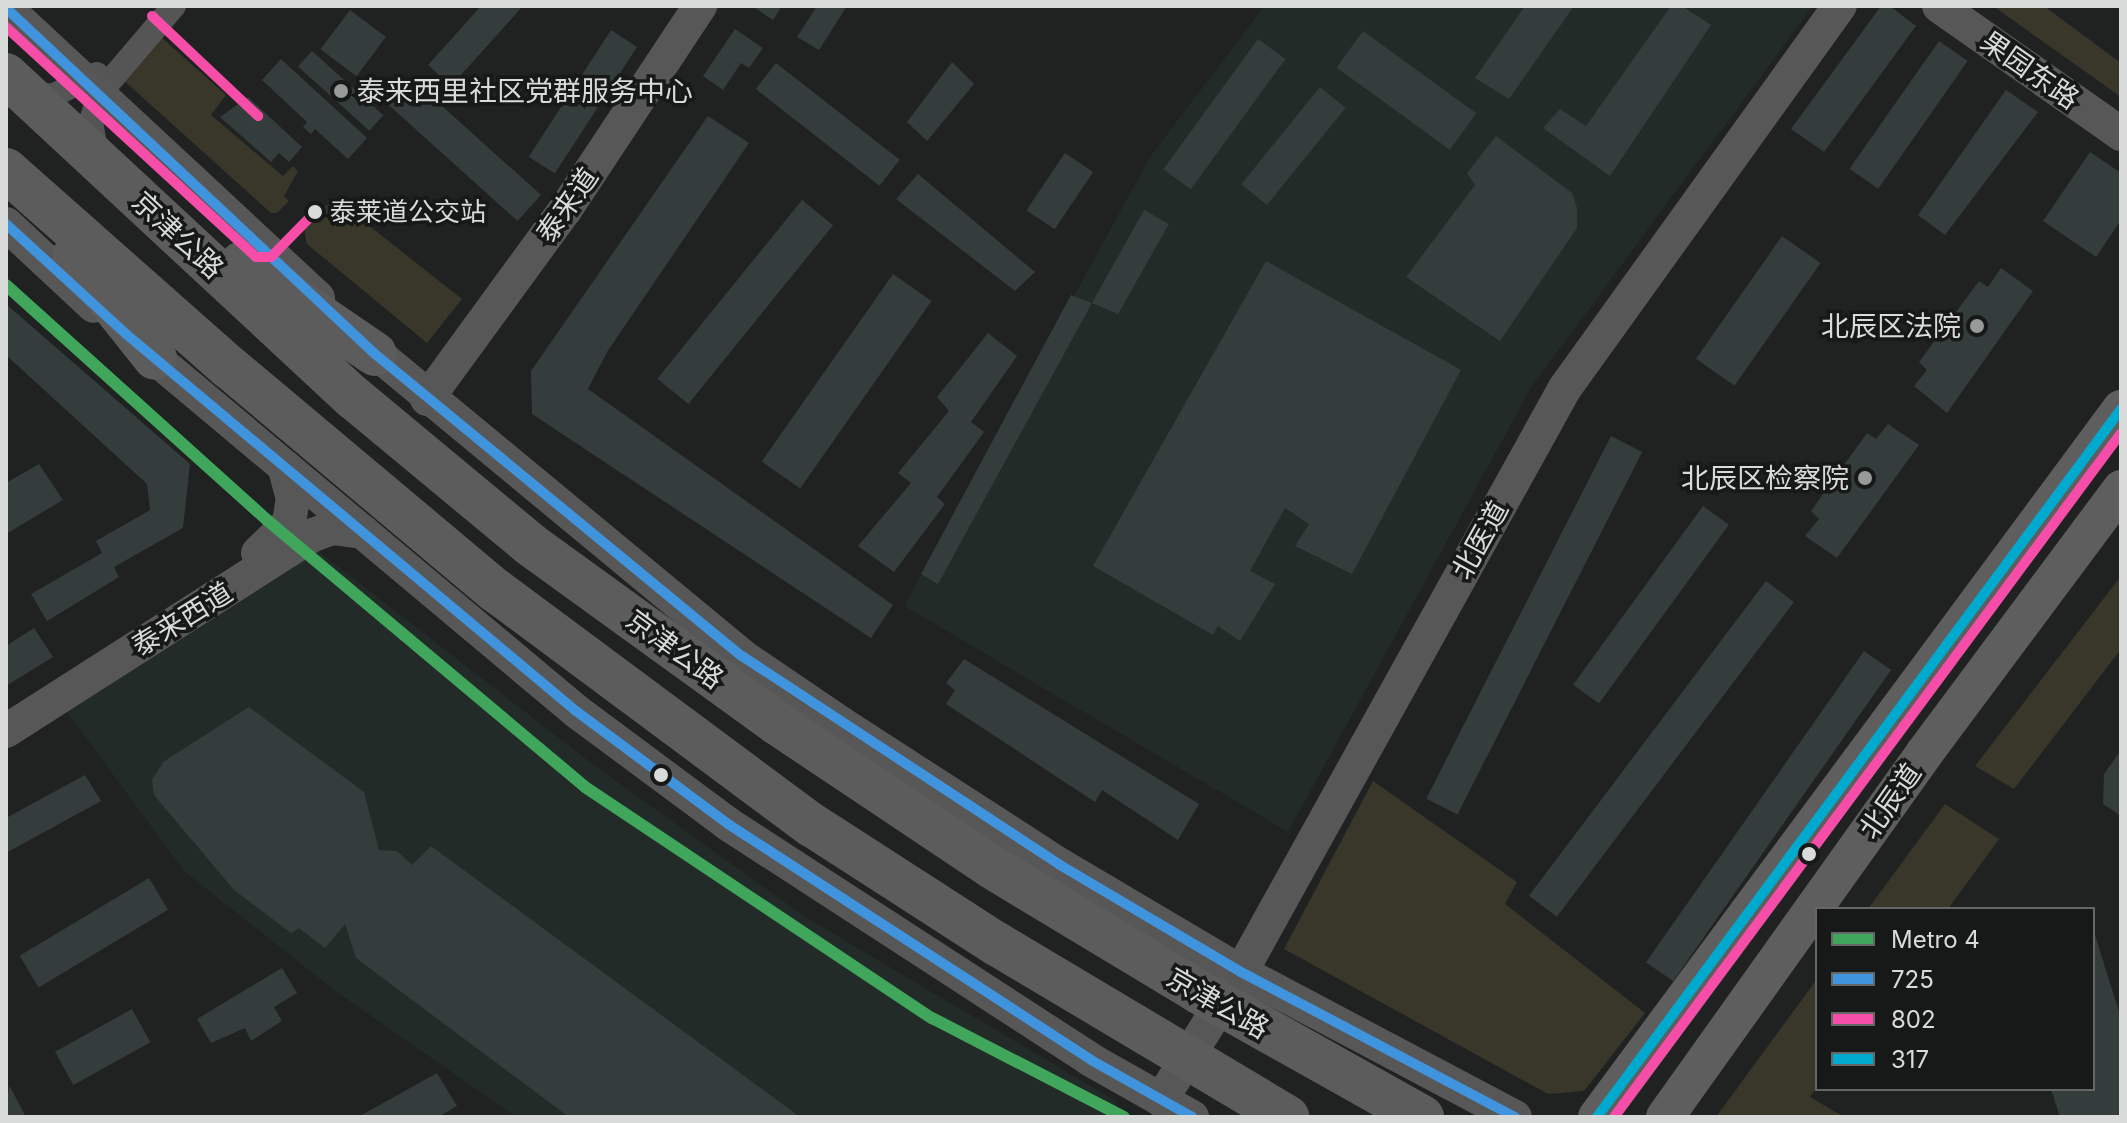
<!DOCTYPE html>
<html>
<head>
<meta charset="utf-8">
<style>
  body { margin:0 }
  #map { position:relative; width:2127px; height:1123px; overflow:hidden; background:#202121; font-family:Inter,"Noto Sans SC",sans-serif }
  div>[style] { position:absolute }
  .built>* { inset:0; background:#222b27 }
  .green>* { inset:0; background:#39372a }
  .building>* { inset:0; background:#353c3c; transform-origin:0 0 }
  .street>* { height:24px; margin:-12px; padding:0 12px; transform-origin:12px; border-radius:12px; background:#555 }
  .secondary>* { height:34px; margin:-17px; padding:0 17px; transform-origin:17px; border-radius:17px; background:#575757 }
  .primary>* { height:38px; margin:-19px; padding:0 19px; transform-origin:19px; border-radius:19px; background:#5e5e5e }
  .highway>* { height:44px; margin:-22px; padding:0 22px; transform-origin:22px; border-radius:22px; background:#5c5c5c }
  .highway-bridge>* { height:44px; margin:-22px; padding:0 22px; transform-origin:22px; border-radius:22px; background:#5c5c5c }
  .bus-1>* { height:10px; margin:-5px; padding:0 5px; transform-origin:5px; border-radius:5px; background:#4094de }
  .bus-2>* { height:10px; margin:-5px; padding:0 5px; transform-origin:5px; border-radius:5px; background:#f54da8 }
  .bus-3>* { height:10px; margin:-5px; padding:0 5px; transform-origin:5px; border-radius:5px; background:#00a9ce }
  .metro-1>* { height:12px; margin:-6px; padding:0 6px; transform-origin:6px; border-radius:6px; background:#3fa65c }
  .dots>* { width:22px; height:22px; translate:-50% -50%; box-sizing:border-box; border:4px solid #161918; border-radius:50% }
  span { translate:-50% -50%; white-space:nowrap; text-align:center; line-height:1.15; -webkit-text-stroke:7px #161918; paint-order:stroke }
  .bus-label { font-size:26px; color:#d8dbda }
  .left { translate:0 -50%; text-align:left }
  .street-label { font-size:28px; color:#d8dbda }
  .poi-label { font-size:28px; color:#d8dbda }
  .right { translate:-100% -50%; text-align:right }
  .frame { position:absolute; inset:0; border:8px solid #d8dbda; pointer-events:none }
  .legend { position:absolute; left:1815px; top:907px; width:280px; height:184px; box-sizing:border-box; background:#161918; border:2px solid #646766; margin:0; padding:10px 14px; list-style:none; font-size:24px; color:#d8dbda }
  .legend li { display:flex; align-items:center; gap:16px; height:40px }
  .legend b { width:40px; border:2px solid #646766 }
</style>
</head>
<body>
<div id="map">
  <div class="built">
    <i style="clip-path:polygon(1264px 6px,1813px 6px,1532px 386px,1288px 832px,904px 606px,1150px 157px)"></i>
    <i style="clip-path:polygon(317px 550px,595px 766px,807px 918px,1116px 1101px,1120px 1117px,516px 1117px,338px 993px,185px 872px,63px 707px)"></i>
  </div>
  <div class="green">
    <i style="clip-path:polygon(1993px 6px,2044px 6px,2121px 63px,2121px 97px)"></i>
    <i style="clip-path:polygon(160px 36px,226px 95px,211px 115px,283px 176px,293px 166px,298px 171px,284px 196px,289px 201px,277px 213px,271px 213px,121px 78px)"></i>
    <i style="clip-path:polygon(339px 202px,462px 299px,427px 343px,307px 244px,304px 229px,326px 205px)"></i>
    <i style="clip-path:polygon(2121px 576px,2121px 649px,2014px 789px,1975px 766px)"></i>
    <i style="clip-path:polygon(1373px 781px,1517px 882px,1505px 904px,1645px 1013px,1584px 1091px,1548px 1094px,1284px 949px)"></i>
    <i style="clip-path:polygon(1945px 804px,1999px 839px,1948px 909px,1868px 909px)"></i>
    <i style="clip-path:polygon(1817px 979px,1817px 1087px,1810px 1097px,1844px 1117px,1716px 1117px)"></i>
  </div>
  <div class="building">
    <i style="clip-path:polygon(481px 6px,523px 6px,451px 86px,428px 65px)"></i>
    <i style="clip-path:polygon(752px 6px,782px 6px,773px 20px)"></i>
    <i style="clip-path:polygon(817px 6px,847px 6px,819px 50px,797px 37px)"></i>
    <i style="clip-path:polygon(1525px 6px,1574px 6px,1509px 99px,1475px 78px)"></i>
    <i style="clip-path:polygon(1671px 6px,1682px 6px,1711px 25px,1610px 176px,1543px 128px,1560px 109px,1586px 126px)"></i>
    <i style="clip-path:polygon(1881px 6px,1890px 6px,1916px 26px,1824px 152px,1791px 129px)"></i>
    <i style="left:350px;top:10px;width:45px;height:49px;rotate:37deg"></i>
    <i style="clip-path:polygon(735px 29px,763px 48px,749px 68px,741px 63px,723px 90px,703px 76px)"></i>
    <i style="left:611px;top:30px;width:31px;height:151px;rotate:33deg"></i>
    <i style="left:1363px;top:31px;width:140px;height:45px;rotate:36deg"></i>
    <i style="left:1258px;top:39px;width:34px;height:161px;rotate:36deg"></i>
    <i style="left:1939px;top:41px;width:35px;height:156px;rotate:35deg"></i>
    <i style="left:312px;top:51px;width:96px;height:21px;rotate:42deg"></i>
    <i style="clip-path:polygon(281px 59px,367px 138px,348px 159px,315px 129px,311px 134px,303px 127px,307px 122px,262px 80px)"></i>
    <i style="clip-path:polygon(952px 62px,974px 84px,927px 141px,907px 122px)"></i>
    <i style="left:776px;top:63px;width:157px;height:33px;rotate:38deg"></i>
    <i style="left:411px;top:78px;width:175px;height:35px;rotate:42deg"></i>
    <i style="left:1320px;top:87px;width:33px;height:125px;rotate:39deg"></i>
    <i style="clip-path:polygon(2006px 90px,2038px 112px,1945px 235px,1918px 215px)"></i>
    <i style="clip-path:polygon(248px 97px,302px 147px,289px 162px,279px 153px,271px 162px,220px 117px)"></i>
    <i style="clip-path:polygon(708px 116px,749px 143px,607px 352px,588px 389px,893px 605px,871px 638px,532px 414px,531px 371px)"></i>
    <i style="clip-path:polygon(1496px 136px,1572px 193px,1577px 208px,1577px 228px,1500px 341px,1406px 277px,1475px 185px,1467px 173px)"></i>
    <i style="clip-path:polygon(2090px 152px,2121px 173px,2121px 220px,2096px 257px,2043px 221px)"></i>
    <i style="left:1065px;top:153px;width:34px;height:69px;rotate:34deg"></i>
    <i style="clip-path:polygon(918px 174px,1035px 272px,1015px 291px,896px 199px)"></i>
    <i style="left:802px;top:200px;width:40px;height:230px;rotate:39deg"></i>
    <i style="clip-path:polygon(1144px 210px,1169px 224px,1118px 314px,1092px 303px,938px 584px,921px 574px,1071px 295px,1092px 303px)"></i>
    <i style="left:1782px;top:236px;width:47px;height:150px;rotate:35deg"></i>
    <i style="clip-path:polygon(1266px 261px,1461px 370px,1352px 574px,1295px 546px,1309px 524px,1285px 508px,1250px 571px,1275px 584px,1240px 641px,1218px 626px,1213px 635px,1093px 566px)"></i>
    <i style="clip-path:polygon(2001px 268px,2033px 291px,1947px 413px,1914px 386px,1927px 370px,1919px 362px,1979px 281px,1988px 287px)"></i>
    <i style="left:893px;top:274px;width:47px;height:229px;rotate:35deg"></i>
    <i style="clip-path:polygon(6px 304px,190px 464px,183px 528px,114px 567px,119px 577px,47px 621px,31px 594px,102px 553px,96px 541px,150px 510px,147px 484px,6px 355px)"></i>
    <i style="clip-path:polygon(988px 333px,1017px 356px,971px 422px,984px 432px,937px 497px,945px 504px,894px 572px,858px 546px,911px 483px,898px 473px,949px 411px,937px 397px)"></i>
    <i style="clip-path:polygon(1888px 424px,1919px 445px,1837px 558px,1805px 536px,1819px 519px,1811px 511px,1867px 433px,1876px 439px)"></i>
    <i style="left:1611px;top:436px;width:35px;height:407px;rotate:27deg"></i>
    <i style="clip-path:polygon(39px 464px,63px 500px,6px 534px,6px 483px)"></i>
    <i style="left:1703px;top:506px;width:32px;height:221px;rotate:36deg"></i>
    <i style="left:1766px;top:581px;width:35px;height:394px;rotate:37deg"></i>
    <i style="clip-path:polygon(34px 628px,53px 657px,6px 686px,6px 646px)"></i>
    <i style="left:1864px;top:651px;width:33px;height:380px;rotate:35deg"></i>
    <i style="clip-path:polygon(964px 659px,1199px 804px,1178px 840px,1102px 790px,1095px 802px,946px 704px,955px 690px,946px 683px)"></i>
    <i style="clip-path:polygon(249px 707px,364px 792px,379px 850px,397px 851px,412px 865px,431px 846px,800px 1117px,569px 1117px,356px 958px,345px 924px,325px 948px,299px 928px,291px 933px,234px 890px,154px 795px,152px 780px,163px 762px)"></i>
    <i style="clip-path:polygon(2121px 750px,2121px 816px,2103px 804px,2104px 774px)"></i>
    <i style="clip-path:polygon(85px 775px,101px 801px,6px 853px,6px 818px)"></i>
    <i style="left:149px;top:878px;width:37px;height:151px;rotate:59deg"></i>
    <i style="clip-path:polygon(2094px 932px,2121px 1018px,2121px 1117px,2060px 1117px,2051px 1089px,2093px 1089px)"></i>
    <i style="clip-path:polygon(282px 968px,297px 993px,274px 1007px,282px 1021px,251px 1041px,245px 1028px,211px 1043px,197px 1019px)"></i>
    <i style="left:132px;top:1009px;width:38px;height:88px;rotate:61deg"></i>
    <i style="clip-path:polygon(437px 1073px,457px 1106px,438px 1117px,358px 1117px)"></i>
    <i style="clip-path:polygon(9px 1085px,26px 1117px,6px 1117px)"></i>
  </div>
  <div class="street">
    <i style="left:27px;top:92px;width:25px;rotate:9deg"></i>
    <i style="left:52px;top:96px;width:50px;rotate:-26.1deg"></i>
    <i style="left:97px;top:156px;width:36px;rotate:-100deg"></i>
    <i style="left:91px;top:121px;width:28px;rotate:-73deg"></i>
    <i style="left:99px;top:94px;width:116px;rotate:-49.6deg"></i>
  </div>
  <div class="secondary">
    <i style="left:1939px;top:6px;width:223px;rotate:35.1deg"></i>
    <i style="left:6px;top:8px;width:426px;rotate:42.9deg"></i>
    <i style="left:6px;top:224px;width:120px;rotate:43deg"></i>
    <i style="left:358px;top:338px;width:499px;rotate:39.6deg"></i>
    <i style="left:742px;top:656px;width:121px;rotate:34.2deg"></i>
    <i style="left:842px;top:724px;width:260px;rotate:32.9deg"></i>
    <i style="left:1060px;top:865px;width:210px;rotate:30.6deg"></i>
    <i style="left:1241px;top:972px;width:310px;rotate:27.9deg"></i>
    <i style="left:137px;top:343px;width:573px;rotate:39.97deg"></i>
    <i style="left:576px;top:711px;width:189px;rotate:36.6deg"></i>
    <i style="left:728px;top:824px;width:433px;rotate:33deg"></i>
    <i style="left:1091px;top:1060px;width:116px;rotate:29.4deg"></i>
    <i style="left:427px;top:399px;width:234px;rotate:-53.9deg"></i>
    <i style="left:565px;top:210px;width:245px;rotate:-56.5deg"></i>
    <i style="left:258px;top:553px;width:43px;rotate:-44.1deg"></i>
    <i style="left:289px;top:523px;width:24px;rotate:-81deg"></i>
    <i style="left:293px;top:499px;width:34px;rotate:-105deg"></i>
    <i style="left:6px;top:731px;width:364px;rotate:-32.6deg"></i>
    <i style="left:313px;top:535px;width:20px;rotate:-20deg"></i>
    <i style="left:332px;top:528px;width:31px;rotate:7deg"></i>
    <i style="left:1161px;top:1100px;width:151px;rotate:-58deg"></i>
    <i style="left:1241px;top:972px;width:668px;rotate:-60.98deg"></i>
    <i style="left:1565px;top:388px;width:471px;rotate:-54.3deg"></i>
  </div>
  <div class="primary">
    <i style="left:1597px;top:1117px;width:881px;rotate:-53.49deg"></i>
    <i style="left:1665px;top:1117px;width:445px;rotate:-54.5deg"></i>
    <i style="left:1923px;top:755px;width:332px;rotate:-53.3deg"></i>
  </div>
  <div class="highway">
    <i style="left:6px;top:75px;width:475px;rotate:42.9deg"></i>
    <i style="left:354px;top:398px;width:230px;rotate:39.7deg"></i>
    <i style="left:6px;top:170px;width:298px;rotate:41.5deg"></i>
    <i style="left:229px;top:367px;width:347px;rotate:40deg"></i>
    <i style="left:74px;top:256px;width:130px;rotate:51.5deg"></i>
    <i style="left:242px;top:263px;width:161px;rotate:34.4deg"></i>
  </div>
  <div class="highway-bridge">
    <i style="left:531px;top:545px;width:304px;rotate:35.9deg"></i>
    <i style="left:777px;top:723px;width:259px;rotate:33.8deg"></i>
    <i style="left:992px;top:867px;width:242px;rotate:31.1deg"></i>
    <i style="left:1199px;top:992px;width:256px;rotate:29.3deg"></i>
    <i style="left:495px;top:590px;width:395px;rotate:36.6deg"></i>
    <i style="left:812px;top:825px;width:220px;rotate:32.8deg"></i>
    <i style="left:997px;top:944px;width:338px;rotate:30.8deg"></i>
  </div>
  <div class="bus-1">
    <i style="left:6px;top:8px;width:506px;rotate:43.16deg"></i>
    <i style="left:375px;top:354px;width:475px;rotate:39.5deg"></i>
    <i style="left:742px;top:656px;width:381px;rotate:33.3deg"></i>
    <i style="left:1060px;top:865px;width:210px;rotate:30.6deg"></i>
    <i style="left:1241px;top:972px;width:310px;rotate:27.9deg"></i>
    <i style="left:6px;top:224px;width:163px;rotate:42.5deg"></i>
    <i style="left:126px;top:334px;width:587px;rotate:39.96deg"></i>
    <i style="left:576px;top:711px;width:189px;rotate:36.6deg"></i>
    <i style="left:728px;top:824px;width:433px;rotate:33deg"></i>
    <i style="left:1091px;top:1060px;width:116px;rotate:29.4deg"></i>
  </div>
  <div class="bus-2">
    <i style="left:152px;top:16px;width:146px;rotate:43.3deg"></i>
    <i style="left:6px;top:27px;width:340px;rotate:42.6deg"></i>
    <i style="left:256px;top:257px;width:15px"></i>
    <i style="left:271px;top:257px;width:63px;rotate:-45.6deg"></i>
    <i style="left:1614px;top:1117px;width:851px;rotate:-53.45deg"></i>
  </div>
  <div class="bus-3">
    <i style="left:1597px;top:1117px;width:881px;rotate:-53.49deg"></i>
  </div>
  <div class="metro-1">
    <i style="left:6px;top:285px;width:351px;rotate:42deg"></i>
    <i style="left:267px;top:520px;width:415px;rotate:40deg"></i>
    <i style="left:585px;top:787px;width:417px;rotate:33.7deg"></i>
    <i style="left:932px;top:1018px;width:216px;rotate:27.3deg"></i>
  </div>
  <div class="dots">
    <i style="left:341px;top:91px;background:#989a99"></i>
    <i style="left:315px;top:212px;background:#d8dbda"></i>
    <i style="left:1977px;top:326px;background:#989a99"></i>
    <i style="left:1865px;top:478px;background:#989a99"></i>
    <i style="left:661px;top:775px;background:#d8dbda"></i>
    <i style="left:1809px;top:854px;background:#d8dbda"></i>
  </div>
  <div class="bus-label">
    <span class="left" style="left:330px;top:212px">泰莱道公交站</span>
  </div>
  <div class="street-label">
    <span style="left:2030px;top:70px;rotate:35deg">果园东路</span>
    <span style="left:567px;top:205px;rotate:-55deg">泰来道</span>
    <span style="left:178px;top:235px;rotate:43deg">京津公路</span>
    <span style="left:1480px;top:540px;rotate:-61deg">北医道</span>
    <span style="left:182px;top:619px;rotate:-32deg">泰来西道</span>
    <span style="left:675px;top:649px;rotate:36deg">京津公路</span>
    <span style="left:1890px;top:801px;rotate:-55deg">北辰道</span>
    <span style="left:1218px;top:1003px;rotate:30deg">京津公路</span>
  </div>
  <div class="poi-label">
    <span class="left" style="left:357px;top:91px">泰来西里社区党群服务中心</span>
    <span class="right" style="left:1961px;top:326px">北辰区法院</span>
    <span class="right" style="left:1849px;top:478px">北辰区检察院</span>
  </div>
  <div class="frame"></div>
  <ul class="legend">
  <li><b style="height:10px;background:#3fa65c"></b>Metro 4</li>
  <li><b style="height:10px;background:#4094de"></b>725</li>
  <li><b style="height:10px;background:#f54da8"></b>802</li>
  <li><b style="height:10px;background:#00a9ce"></b>317</li>
  </ul>
</div>
</body>
</html>
